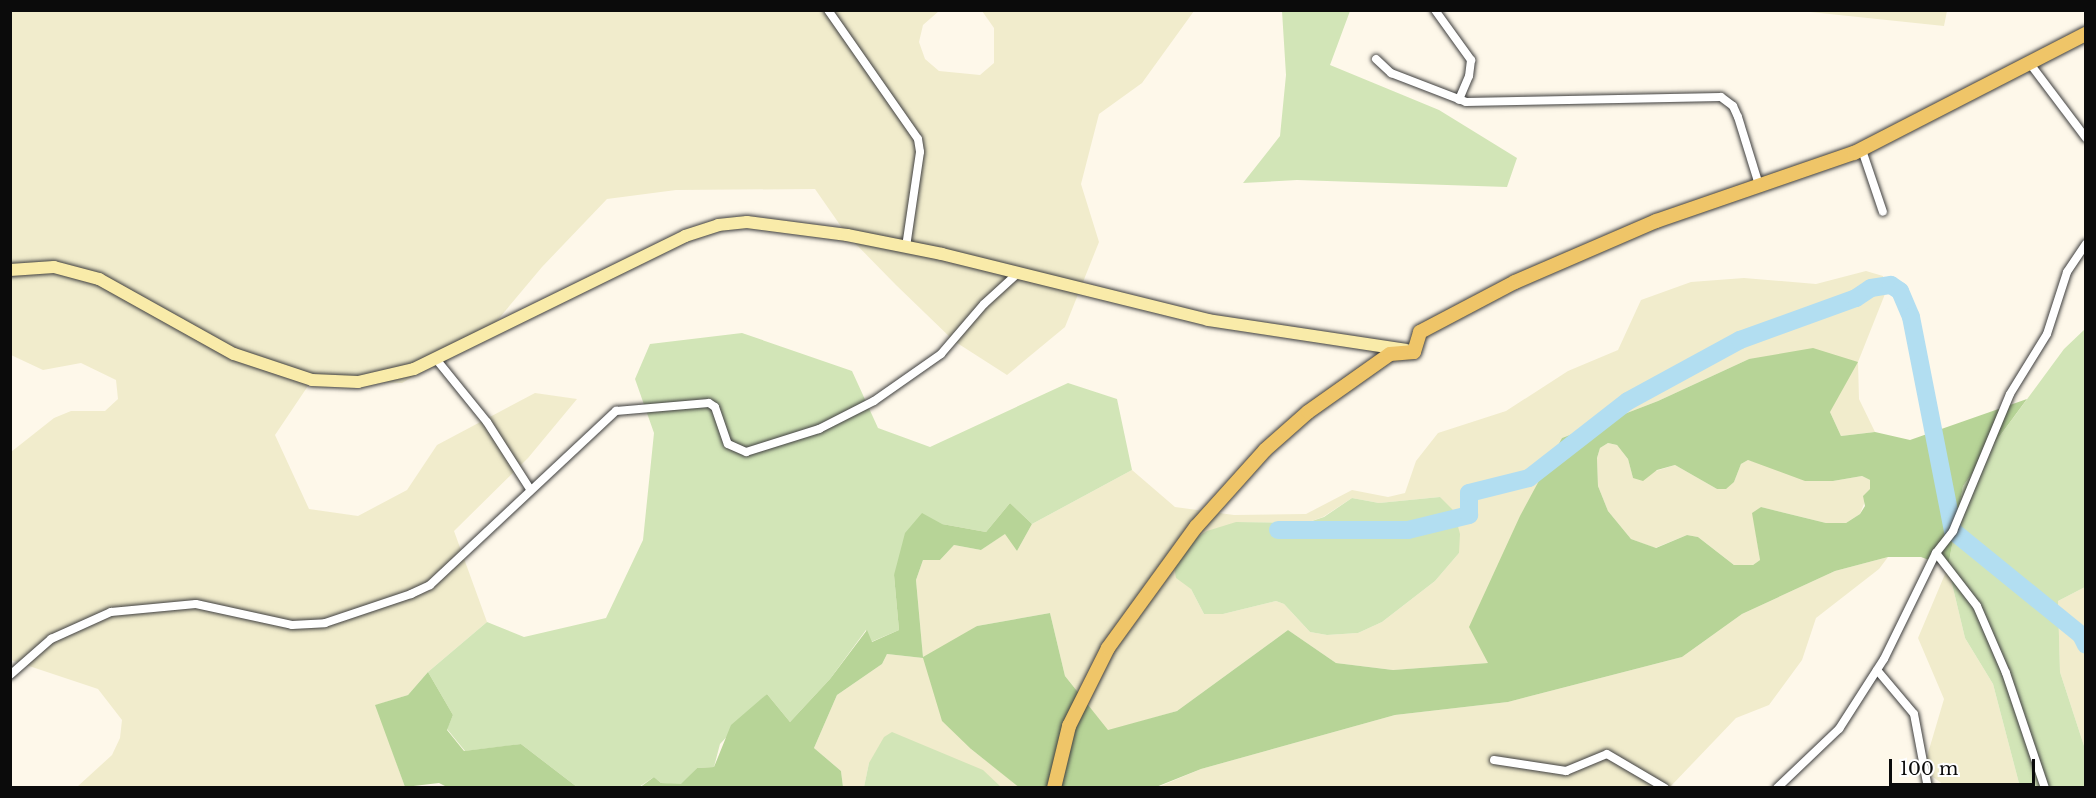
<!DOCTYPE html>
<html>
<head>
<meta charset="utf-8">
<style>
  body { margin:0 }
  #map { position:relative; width:2096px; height:798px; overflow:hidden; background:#fef8ea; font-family:"Libre Baskerville",serif }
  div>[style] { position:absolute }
  .farmland>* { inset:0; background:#f1eccc }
  .green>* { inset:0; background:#d2e5b7 }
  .forest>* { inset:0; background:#b7d497 }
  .river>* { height:18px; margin:-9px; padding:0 9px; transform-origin:9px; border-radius:9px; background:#b2def1 }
  .roads { filter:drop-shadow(0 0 2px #3e3e3e) drop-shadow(0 0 2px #3e3e3e) }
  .street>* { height:8px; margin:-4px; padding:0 4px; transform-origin:4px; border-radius:4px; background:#fff }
  .secondary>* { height:12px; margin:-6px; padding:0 6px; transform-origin:6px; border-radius:6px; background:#f9eba9 }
  .primary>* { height:14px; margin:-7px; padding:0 7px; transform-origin:7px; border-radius:7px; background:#efc568 }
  span { translate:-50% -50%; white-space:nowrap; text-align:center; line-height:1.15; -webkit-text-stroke:6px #fff; paint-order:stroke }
  .frame { position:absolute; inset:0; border:12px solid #0b0b0b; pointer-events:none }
  .scale { position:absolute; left:1889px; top:759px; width:146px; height:27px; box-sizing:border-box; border:3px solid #0b0b0b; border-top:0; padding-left:8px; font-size:18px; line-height:21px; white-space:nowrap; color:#0b0b0b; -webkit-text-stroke:4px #fff; paint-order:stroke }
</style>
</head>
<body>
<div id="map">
  <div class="farmland">
    <i style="clip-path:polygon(11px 11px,939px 11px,923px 25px,919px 42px,925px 59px,939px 71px,980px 75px,994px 63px,994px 28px,982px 11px,1194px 11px,1142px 83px,1099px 114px,1081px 184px,1099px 242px,1065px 327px,1007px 375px,954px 341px,896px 285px,847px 235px,815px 189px,676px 190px,607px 199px,542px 267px,485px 335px,402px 383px,312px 380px,275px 435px,309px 509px,358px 516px,407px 490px,437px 445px,535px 393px,577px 399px,528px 458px,454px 531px,487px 622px,428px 672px,408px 695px,376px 705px,405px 787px,77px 787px,112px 755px,120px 738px,122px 720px,98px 689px,11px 660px,11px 452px,54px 418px,71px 411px,105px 411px,118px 399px,116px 380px,81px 363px,43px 370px,11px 355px)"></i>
    <i style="clip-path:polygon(1801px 11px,1947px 10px,1947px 11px,1944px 26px)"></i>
    <i style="clip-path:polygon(evenodd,1866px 271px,1883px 276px,1885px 294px,1858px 362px,1859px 399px,1875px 432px,1841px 436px,1830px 412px,1749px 359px,1658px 401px,1562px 438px,1489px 663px,1393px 670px,1336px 663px,1288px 630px,1177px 711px,1108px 731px,1065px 676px,1050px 613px,977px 626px,953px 643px,971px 749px,1020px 787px,1001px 787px,869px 763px,864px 787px,843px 787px,841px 771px,814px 748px,837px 695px,882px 664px,887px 654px,923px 658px,916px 580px,923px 560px,940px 560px,954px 545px,981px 550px,1006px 533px,1017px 551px,1032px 524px,1132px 470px,1175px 507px,1234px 515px,1306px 514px,1352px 490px,1388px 497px,1405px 493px,1416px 461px,1438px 433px,1506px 411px,1568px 371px,1618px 350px,1641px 300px,1691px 282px,1744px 278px,1816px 284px,1866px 271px,1440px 497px,1459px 553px,1435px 581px,1382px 622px,1358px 633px,1327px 635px,1310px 632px,1284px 604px,1276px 601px,1223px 614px,1204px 614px,1191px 589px,1236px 522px,1306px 523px,1323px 517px,1352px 498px,1379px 503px,1440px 497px)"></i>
    <i style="clip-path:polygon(1608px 443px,1617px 445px,1628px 459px,1633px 478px,1675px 465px,1717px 489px,1734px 482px,1741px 464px,1748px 460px,1833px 481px,1862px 476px,1870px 480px,1870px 489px,1860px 514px,1846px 523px,1826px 523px,1761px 507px,1753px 514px,1760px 560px,1753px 565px,1734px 565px,1698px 537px,1687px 535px,1655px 548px,1631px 539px,1608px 511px,1598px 486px,1597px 458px,1600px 448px)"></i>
    <i style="clip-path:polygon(1888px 557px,1879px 569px,1816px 618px,1802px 660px,1769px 705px,1736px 718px,1670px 787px,1156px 788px,1201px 769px,1395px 715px,1508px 702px,1682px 657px,1742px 614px,1835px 571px)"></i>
    <i style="clip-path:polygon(1948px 567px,1965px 638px,1993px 684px,2020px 787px,1947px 787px,1923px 770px,1944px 699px,1918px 638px)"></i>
    <i style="clip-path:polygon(2085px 587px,2085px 749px,2060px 672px,2058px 601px)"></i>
  </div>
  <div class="green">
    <i style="clip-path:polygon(1282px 11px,1350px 11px,1330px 65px,1439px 110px,1517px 158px,1507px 187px,1297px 180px,1243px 183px,1280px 136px,1286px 75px)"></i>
    <i style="clip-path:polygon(2085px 329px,2085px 587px,2058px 601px,2060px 672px,2085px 749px,2085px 787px,2020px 787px,1993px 684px,1965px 638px,1948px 567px,1963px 486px,2064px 349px)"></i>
    <i style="clip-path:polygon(742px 333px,852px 371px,878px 428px,930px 447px,1068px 383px,1117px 399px,1132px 470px,1032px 524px,1010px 503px,986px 532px,942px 524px,894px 575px,899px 630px,871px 642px,866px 630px,830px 679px,790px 722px,767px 694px,720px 744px,714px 767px,697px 768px,681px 785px,661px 783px,654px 777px,639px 787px,577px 787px,521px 744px,465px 751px,447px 729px,453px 715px,428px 672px,487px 622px,524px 637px,606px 618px,643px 540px,654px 433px,635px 379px,650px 344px)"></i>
    <i style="clip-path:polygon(1440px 497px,1454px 511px,1460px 534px,1459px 553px,1435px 581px,1382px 622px,1358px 633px,1327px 635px,1310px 632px,1284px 604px,1276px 601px,1223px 614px,1204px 614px,1191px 589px,1176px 578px,1174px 566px,1190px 542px,1207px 531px,1236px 522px,1306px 523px,1324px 517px,1352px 498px,1379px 503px)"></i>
    <i style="clip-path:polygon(892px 732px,983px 770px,1001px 787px,864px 787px,869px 763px,884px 737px)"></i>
  </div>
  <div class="forest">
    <i style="clip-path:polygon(evenodd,1813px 348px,1858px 362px,1830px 412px,1841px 436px,1875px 432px,1910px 440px,2027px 399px,1963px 486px,1948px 567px,1921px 557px,1888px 557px,1835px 571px,1742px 614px,1682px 657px,1508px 702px,1395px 715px,1201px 769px,1156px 787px,1020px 788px,971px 749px,942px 721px,923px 658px,887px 654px,882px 664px,837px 695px,814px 748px,841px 771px,843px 787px,639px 788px,654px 777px,661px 783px,681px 784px,697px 768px,714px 767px,731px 725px,767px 694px,790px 722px,830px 679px,867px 630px,872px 642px,899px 630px,894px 575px,905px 533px,922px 513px,942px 524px,986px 532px,1010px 503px,1032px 524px,1017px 551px,1005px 534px,981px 550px,954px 545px,940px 560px,923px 560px,916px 580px,923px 657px,977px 626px,1050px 613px,1065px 676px,1108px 730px,1177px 711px,1288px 630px,1336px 663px,1393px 670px,1488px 663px,1469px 627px,1520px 516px,1562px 438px,1658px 401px,1749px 359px,1813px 348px,1608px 443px,1617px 445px,1628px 459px,1633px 478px,1643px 481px,1657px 470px,1675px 465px,1717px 489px,1726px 489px,1734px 482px,1741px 464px,1748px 460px,1805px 481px,1833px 481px,1862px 476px,1870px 480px,1870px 489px,1863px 496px,1865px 506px,1860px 514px,1846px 523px,1826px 523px,1761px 507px,1752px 513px,1760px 560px,1753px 565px,1734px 565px,1698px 537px,1687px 535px,1656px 548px,1631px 539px,1608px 511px,1598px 486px,1597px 458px,1600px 448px,1608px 443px)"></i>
    <i style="clip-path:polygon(428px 672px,453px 715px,447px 730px,464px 751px,521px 744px,577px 787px,449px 788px,439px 783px,405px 787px,375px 705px,408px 695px)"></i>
  </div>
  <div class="river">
    <i style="left:1278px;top:530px;width:130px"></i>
    <i style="left:1408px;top:530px;width:63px;rotate:-13.8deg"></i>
    <i style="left:1469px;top:515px;width:22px;rotate:-90deg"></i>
    <i style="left:1469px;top:493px;width:62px;rotate:-14deg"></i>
    <i style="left:1529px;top:478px;width:125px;rotate:-37.9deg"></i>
    <i style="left:1628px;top:401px;width:128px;rotate:-28.6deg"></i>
    <i style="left:1740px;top:340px;width:123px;rotate:-19.9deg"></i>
    <i style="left:1856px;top:298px;width:18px;rotate:-34deg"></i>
    <i style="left:1871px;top:288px;width:20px;rotate:-9deg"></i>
    <i style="left:1891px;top:285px;width:11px;rotate:34deg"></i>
    <i style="left:1900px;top:291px;width:28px;rotate:67deg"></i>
    <i style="left:1911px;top:317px;width:218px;rotate:78.9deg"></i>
    <i style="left:1953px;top:531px;width:165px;rotate:39.1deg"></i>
    <i style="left:2081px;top:635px;width:11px;rotate:63deg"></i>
  </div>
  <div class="roads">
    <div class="street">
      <i style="left:828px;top:10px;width:157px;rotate:55.1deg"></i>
      <i style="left:918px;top:139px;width:13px;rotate:81deg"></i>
      <i style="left:920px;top:152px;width:96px;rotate:98.4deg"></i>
      <i style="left:1435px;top:10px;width:62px;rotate:54.2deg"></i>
      <i style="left:1471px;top:60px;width:16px;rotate:97deg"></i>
      <i style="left:1469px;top:76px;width:26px;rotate:113deg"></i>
      <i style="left:1376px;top:59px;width:21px;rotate:43deg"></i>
      <i style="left:1391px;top:73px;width:80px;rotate:21.1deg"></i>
      <i style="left:1466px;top:102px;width:255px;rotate:-1.1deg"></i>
      <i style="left:1721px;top:97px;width:15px;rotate:37deg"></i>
      <i style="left:1733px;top:106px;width:12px;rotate:66deg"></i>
      <i style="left:1738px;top:117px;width:71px;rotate:72.8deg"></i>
      <i style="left:2031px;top:65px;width:91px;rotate:53deg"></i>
      <i style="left:1862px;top:150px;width:65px;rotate:71.3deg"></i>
      <i style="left:436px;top:359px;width:81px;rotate:51deg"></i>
      <i style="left:487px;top:422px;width:80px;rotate:57.3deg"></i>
      <i style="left:1936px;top:553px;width:67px;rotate:52.3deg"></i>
      <i style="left:1977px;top:606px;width:73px;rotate:66.6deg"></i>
      <i style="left:2006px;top:673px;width:121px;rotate:71.3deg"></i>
      <i style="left:1877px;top:670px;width:57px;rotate:49.9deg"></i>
      <i style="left:1914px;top:714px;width:75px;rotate:79.3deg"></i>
      <i style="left:10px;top:675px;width:55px;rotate:-41.3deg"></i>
      <i style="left:51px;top:639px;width:66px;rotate:-24.2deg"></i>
      <i style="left:111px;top:612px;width:85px;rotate:-5.4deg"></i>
      <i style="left:196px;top:604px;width:98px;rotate:12.3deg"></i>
      <i style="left:292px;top:625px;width:33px;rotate:-3deg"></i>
      <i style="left:325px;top:623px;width:91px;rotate:-18.6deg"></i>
      <i style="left:411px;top:594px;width:21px;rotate:-25deg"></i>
      <i style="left:430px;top:585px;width:255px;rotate:-43.1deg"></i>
      <i style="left:616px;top:411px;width:93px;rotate:-4.9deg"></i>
      <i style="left:709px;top:403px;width:7px;rotate:34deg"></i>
      <i style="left:715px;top:407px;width:39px;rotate:71deg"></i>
      <i style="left:728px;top:444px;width:20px;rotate:24deg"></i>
      <i style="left:746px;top:452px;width:77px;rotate:-17.5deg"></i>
      <i style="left:819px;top:429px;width:62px;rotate:-27deg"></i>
      <i style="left:874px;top:401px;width:82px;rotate:-35deg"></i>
      <i style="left:941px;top:354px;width:66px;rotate:-49.3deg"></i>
      <i style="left:984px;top:304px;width:46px;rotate:-42.4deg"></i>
      <i style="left:1494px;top:760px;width:73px;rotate:8.7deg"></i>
      <i style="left:1566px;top:771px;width:44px;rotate:-22.5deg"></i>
      <i style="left:1607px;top:754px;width:67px;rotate:30.4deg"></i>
      <i style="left:1777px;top:788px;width:86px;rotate:-43.6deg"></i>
      <i style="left:1839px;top:729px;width:83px;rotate:-57.3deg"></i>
      <i style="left:1884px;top:659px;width:118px;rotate:-63.9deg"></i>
      <i style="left:1936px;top:553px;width:28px;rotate:-52deg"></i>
      <i style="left:1953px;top:531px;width:148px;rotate:-67.4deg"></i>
      <i style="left:2010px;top:394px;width:70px;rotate:-58.3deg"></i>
      <i style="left:2047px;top:334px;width:65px;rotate:-72.1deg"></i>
      <i style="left:2067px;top:272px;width:34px;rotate:-56deg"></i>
    </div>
    <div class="secondary">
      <i style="left:10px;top:270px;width:44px;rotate:-3.9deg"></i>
      <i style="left:54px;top:267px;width:47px;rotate:14.9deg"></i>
      <i style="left:99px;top:279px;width:154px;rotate:29.1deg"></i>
      <i style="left:234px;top:354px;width:82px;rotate:18.4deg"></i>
      <i style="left:312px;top:380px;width:46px;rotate:2.5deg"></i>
      <i style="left:358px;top:382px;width:57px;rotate:-13.1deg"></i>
      <i style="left:414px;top:369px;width:302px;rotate:-26.1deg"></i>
      <i style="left:685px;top:236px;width:35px;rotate:-18deg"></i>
      <i style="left:718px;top:225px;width:29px;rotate:-6deg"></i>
      <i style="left:747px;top:222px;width:101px;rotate:7.4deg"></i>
      <i style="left:847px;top:235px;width:97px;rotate:11.3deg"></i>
      <i style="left:942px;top:254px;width:274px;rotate:13.9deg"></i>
      <i style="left:1208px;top:320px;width:200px;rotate:8.6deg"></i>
    </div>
    <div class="primary">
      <i style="left:1054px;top:788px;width:64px;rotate:-76.4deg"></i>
      <i style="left:1069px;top:726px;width:87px;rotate:-63.4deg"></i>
      <i style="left:1108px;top:648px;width:150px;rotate:-54deg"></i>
      <i style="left:1196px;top:527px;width:103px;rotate:-48.1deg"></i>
      <i style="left:1265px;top:450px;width:57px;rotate:-41.5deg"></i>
      <i style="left:1308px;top:412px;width:100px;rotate:-35.3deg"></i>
      <i style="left:1390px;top:354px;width:24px;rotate:-5deg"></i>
      <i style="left:1414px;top:352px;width:21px;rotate:-73deg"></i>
      <i style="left:1420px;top:332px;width:107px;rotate:-27.8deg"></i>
      <i style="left:1515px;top:282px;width:154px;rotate:-23.4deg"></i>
      <i style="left:1656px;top:221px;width:209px;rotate:-19deg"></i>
      <i style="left:1854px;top:153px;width:261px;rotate:-27.2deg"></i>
    </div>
  </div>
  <div class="frame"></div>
  <div class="scale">100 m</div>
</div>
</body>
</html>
